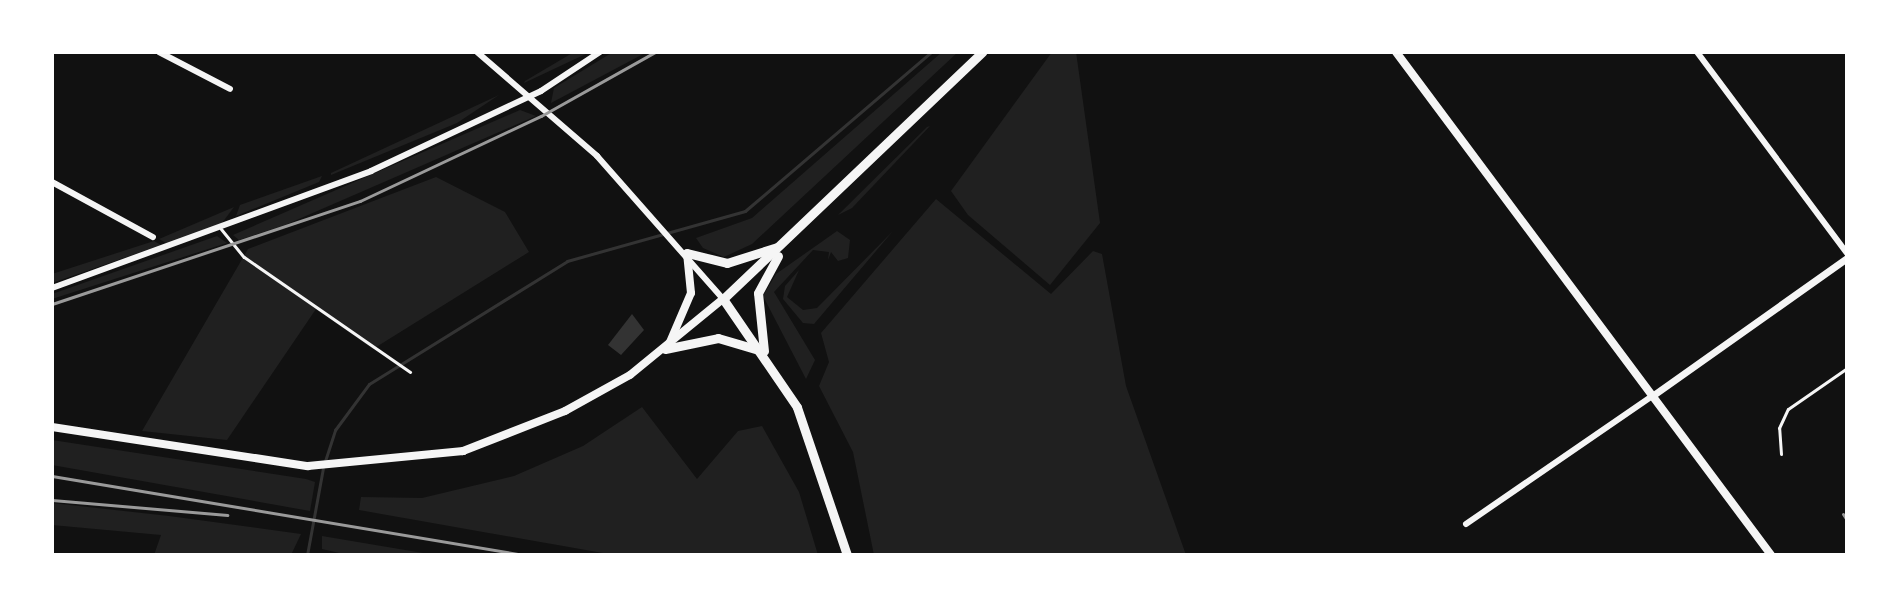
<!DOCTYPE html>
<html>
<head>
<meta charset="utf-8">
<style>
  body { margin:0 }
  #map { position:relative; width:1899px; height:607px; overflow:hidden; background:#111; font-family:"Asap Condensed",sans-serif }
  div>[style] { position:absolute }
  .green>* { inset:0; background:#202020 }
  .water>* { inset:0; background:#333 }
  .stream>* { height:3px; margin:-1.5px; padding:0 1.5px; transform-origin:1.5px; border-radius:1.5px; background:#333 }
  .service>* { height:3px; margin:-1.5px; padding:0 1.5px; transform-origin:1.5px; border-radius:1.5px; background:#f5f5f5 }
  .minor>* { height:6px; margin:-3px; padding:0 3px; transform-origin:3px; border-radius:3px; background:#f5f5f5 }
  .tertiary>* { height:7px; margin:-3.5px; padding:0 3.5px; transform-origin:3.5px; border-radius:3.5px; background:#f5f5f5 }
  .secondary>* { height:8px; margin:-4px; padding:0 4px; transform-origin:4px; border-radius:4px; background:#f5f5f5 }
  .primary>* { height:9px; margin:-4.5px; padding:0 4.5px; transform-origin:4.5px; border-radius:4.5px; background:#f5f5f5 }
  .rail>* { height:3px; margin:-1.5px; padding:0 1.5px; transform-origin:1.5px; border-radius:1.5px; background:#9a9a9a }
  span { translate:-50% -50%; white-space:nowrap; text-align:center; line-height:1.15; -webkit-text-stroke:6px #fff; paint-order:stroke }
  .frame { position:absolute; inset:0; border:54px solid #fff; pointer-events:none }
</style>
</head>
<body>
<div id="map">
  <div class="green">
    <i style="clip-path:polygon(574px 52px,590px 52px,524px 83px,525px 81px)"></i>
    <i style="clip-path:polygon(613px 52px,647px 52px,551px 103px,554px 88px)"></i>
    <i style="clip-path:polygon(942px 52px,958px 52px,752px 244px,724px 257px,703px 248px,696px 238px,752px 218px)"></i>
    <i style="clip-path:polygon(1052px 52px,1076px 52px,1100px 223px,1050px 285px,968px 215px,951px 191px)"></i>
    <i style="clip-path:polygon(499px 95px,457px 123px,331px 175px,331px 173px)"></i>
    <i style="clip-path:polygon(520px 110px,536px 116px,285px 225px,239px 240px,233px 235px)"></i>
    <i style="clip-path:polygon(930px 126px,852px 208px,838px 215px,927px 127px)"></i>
    <i style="clip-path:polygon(322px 176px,319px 182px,236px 216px,240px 205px)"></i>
    <i style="clip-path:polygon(436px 177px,505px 212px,529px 252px,373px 349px,316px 309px,227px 440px,142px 431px,248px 249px)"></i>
    <i style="clip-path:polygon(936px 199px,1051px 294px,1093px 251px,1102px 254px,1126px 386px,1186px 555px,874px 555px,853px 452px,819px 386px,829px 362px,821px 333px)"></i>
    <i style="clip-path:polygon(234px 207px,222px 223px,168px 244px,159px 239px)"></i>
    <i style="clip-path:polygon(837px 231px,850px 240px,848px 258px,838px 261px,831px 252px,828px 260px,829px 252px,813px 250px,774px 292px,815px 360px,806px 379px,763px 296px,776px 274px)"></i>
    <i style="clip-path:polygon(893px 231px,814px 324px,803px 323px,783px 299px,785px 286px,799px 270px,787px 297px,803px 310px,817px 308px)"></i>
    <i style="clip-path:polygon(217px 236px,227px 243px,52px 299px,52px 294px)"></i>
    <i style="clip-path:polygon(154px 241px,161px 245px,52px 283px,52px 274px)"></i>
    <i style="clip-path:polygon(642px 407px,697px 479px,738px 431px,762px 426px,799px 492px,818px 555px,614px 555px,359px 510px,361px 497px,422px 498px,514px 476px,583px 446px)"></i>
    <i style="clip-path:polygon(52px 440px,306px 479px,315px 482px,310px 511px,52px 465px)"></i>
    <i style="clip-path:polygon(52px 503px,169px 516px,301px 534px,291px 555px,154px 555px,161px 535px,52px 525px)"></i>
    <i style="clip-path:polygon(322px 536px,435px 555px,348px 555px,322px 549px)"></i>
  </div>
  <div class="water">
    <i style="clip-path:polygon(632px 314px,644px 330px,621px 355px,608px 345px)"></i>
  </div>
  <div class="stream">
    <i style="left:325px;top:461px;width:33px;rotate:-72deg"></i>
    <i style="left:335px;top:430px;width:57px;rotate:-53.5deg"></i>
    <i style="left:369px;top:384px;width:233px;rotate:-31.8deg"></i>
    <i style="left:567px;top:261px;width:185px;rotate:-15.7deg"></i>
    <i style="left:745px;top:211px;width:245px;rotate:-40.5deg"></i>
    <i style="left:307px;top:555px;width:88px;rotate:-79.6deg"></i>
  </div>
  <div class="service">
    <i style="left:221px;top:229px;width:36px;rotate:51deg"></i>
    <i style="left:244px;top:257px;width:202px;rotate:34.7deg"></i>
    <i style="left:1781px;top:454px;width:26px;rotate:-94deg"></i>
    <i style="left:1779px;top:428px;width:21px;rotate:-65deg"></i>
    <i style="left:1788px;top:409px;width:72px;rotate:-34.8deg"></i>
  </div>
  <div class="minor">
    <i style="left:159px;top:52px;width:80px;rotate:27.5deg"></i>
    <i style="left:477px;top:52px;width:159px;rotate:40.9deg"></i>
    <i style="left:597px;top:156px;width:191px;rotate:48.6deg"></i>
    <i style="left:1697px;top:52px;width:251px;rotate:53.3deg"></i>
    <i style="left:52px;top:182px;width:115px;rotate:28.6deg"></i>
    <i style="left:52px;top:288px;width:340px;rotate:-20.1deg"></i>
    <i style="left:371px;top:171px;width:188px;rotate:-25.2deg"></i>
    <i style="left:541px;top:91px;width:71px;rotate:-33.5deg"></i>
    <i style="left:1466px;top:524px;width:226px;rotate:-34.5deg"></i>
  </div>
  <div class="tertiary">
    <i style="left:1652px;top:396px;width:239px;rotate:-35.3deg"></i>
  </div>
  <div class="secondary">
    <i style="left:1396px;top:52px;width:627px;rotate:53.29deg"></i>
    <i style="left:670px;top:342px;width:53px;rotate:-66.8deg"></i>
    <i style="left:691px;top:293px;width:40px;rotate:-95.7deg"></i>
    <i style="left:52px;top:427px;width:259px;rotate:8.7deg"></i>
    <i style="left:308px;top:466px;width:156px;rotate:-5.5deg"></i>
    <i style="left:463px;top:451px;width:110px;rotate:-21.4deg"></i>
    <i style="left:565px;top:411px;width:74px;rotate:-29deg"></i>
    <i style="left:630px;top:375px;width:120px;rotate:-39.3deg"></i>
  </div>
  <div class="primary">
    <i style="left:687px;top:253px;width:41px;rotate:14deg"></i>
    <i style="left:727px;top:263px;width:52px;rotate:-17.7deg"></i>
    <i style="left:665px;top:349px;width:54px;rotate:-11.7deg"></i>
    <i style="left:718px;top:338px;width:43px;rotate:16.3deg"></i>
    <i style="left:764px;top:351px;width:58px;rotate:-95.9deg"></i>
    <i style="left:758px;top:293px;width:42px;rotate:-61.6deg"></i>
    <i style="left:847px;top:555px;width:156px;rotate:-108.7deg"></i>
    <i style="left:797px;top:407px;width:131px;rotate:-124.4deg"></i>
    <i style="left:723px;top:299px;width:358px;rotate:-43.6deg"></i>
  </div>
  <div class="rail">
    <i style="left:52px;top:304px;width:325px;rotate:-18.5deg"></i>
    <i style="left:360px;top:201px;width:200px;rotate:-25.2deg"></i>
    <i style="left:541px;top:116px;width:131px;rotate:-29.3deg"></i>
    <i style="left:52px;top:476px;width:481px;rotate:9.5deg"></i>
    <i style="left:52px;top:500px;width:176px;rotate:4.9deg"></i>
    <i style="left:1843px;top:514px;width:7px;rotate:56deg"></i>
  </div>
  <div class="frame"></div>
</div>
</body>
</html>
